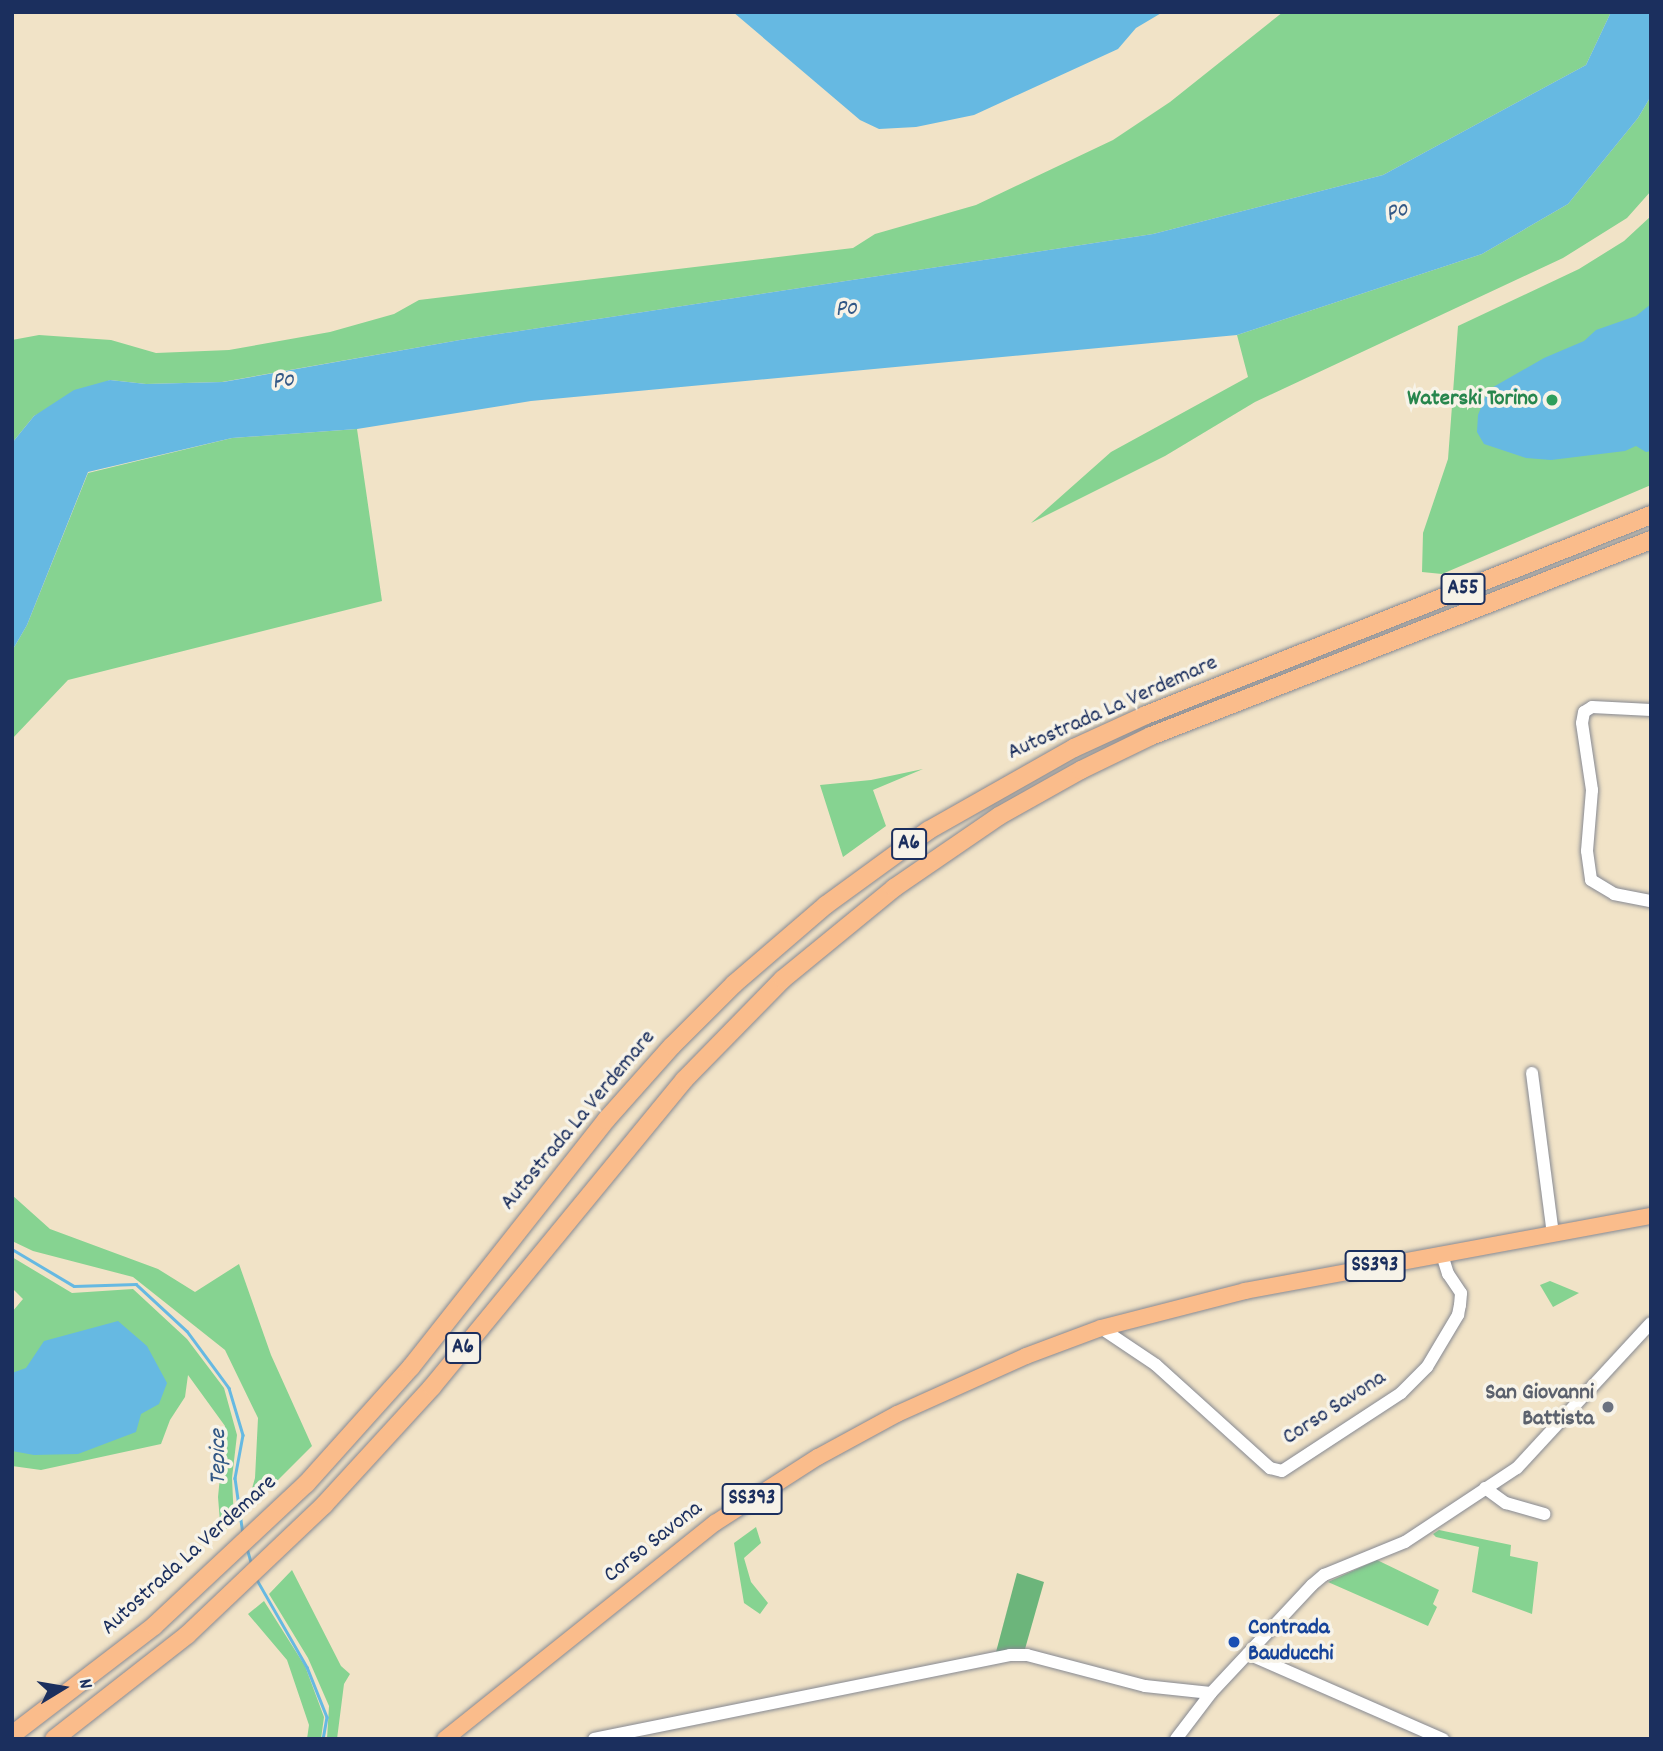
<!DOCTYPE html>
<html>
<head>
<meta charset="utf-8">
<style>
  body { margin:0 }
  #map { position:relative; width:1663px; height:1751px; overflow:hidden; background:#f1e3c7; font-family:Dekko,sans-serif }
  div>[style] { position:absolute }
  .green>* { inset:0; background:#86d391 }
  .forest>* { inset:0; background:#6cb57b }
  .water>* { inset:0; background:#66b9e2 }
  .stream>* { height:2.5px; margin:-1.25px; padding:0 1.25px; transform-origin:1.25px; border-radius:1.25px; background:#66b9e2 }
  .roads { filter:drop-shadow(0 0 2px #868992) drop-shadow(0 0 2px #868992) }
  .minor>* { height:12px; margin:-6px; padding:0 6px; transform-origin:6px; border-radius:6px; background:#fff }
  .major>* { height:16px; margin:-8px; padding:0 8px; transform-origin:8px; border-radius:8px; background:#fabc8b }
  .highway>* { height:18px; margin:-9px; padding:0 9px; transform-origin:9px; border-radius:9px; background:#fabc8b }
  .dots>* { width:19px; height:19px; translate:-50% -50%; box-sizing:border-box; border:4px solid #f7f3e8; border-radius:50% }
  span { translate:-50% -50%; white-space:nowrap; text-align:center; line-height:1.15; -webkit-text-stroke:7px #f7f3e8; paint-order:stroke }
  .shield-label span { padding:2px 5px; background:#f7f3e8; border:2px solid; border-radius:5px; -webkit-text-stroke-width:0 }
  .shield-label { font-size:21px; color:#1b2f5e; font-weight:700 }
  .leisure-label { font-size:23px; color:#27864d; font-weight:700 }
  .right { translate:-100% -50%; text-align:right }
  .street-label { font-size:23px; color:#1b2f5e }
  .worship-label { font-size:23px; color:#5b616d; font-weight:700 }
  .transit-label { font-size:23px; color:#164399; font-weight:700 }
  .left { translate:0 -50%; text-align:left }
  .water-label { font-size:24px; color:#325886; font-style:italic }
  .frame { position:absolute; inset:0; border:14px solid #1b2f5e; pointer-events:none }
  .north { position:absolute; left:28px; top:1653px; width:70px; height:70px; -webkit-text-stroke:5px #f7f3e8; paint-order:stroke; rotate:79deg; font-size:19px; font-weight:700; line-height:28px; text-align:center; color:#1b2f5e }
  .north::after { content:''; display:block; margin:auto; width:24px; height:32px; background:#1b2f5e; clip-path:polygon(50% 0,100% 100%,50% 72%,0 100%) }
</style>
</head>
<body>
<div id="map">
  <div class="green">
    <i style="clip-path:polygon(1283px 12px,1611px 12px,1586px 65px,1383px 175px,1153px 234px,460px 340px,222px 382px,146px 384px,110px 380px,34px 416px,12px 443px,12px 340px,39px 335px,111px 340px,156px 353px,229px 350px,330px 332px,394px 314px,419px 300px,853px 248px,875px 234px,976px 205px,1113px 140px,1170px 102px)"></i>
    <i style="clip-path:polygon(1651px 96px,1651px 191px,1627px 218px,1563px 258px,1255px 402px,1165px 456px,1031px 523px,1111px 452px,1248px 377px,1237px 335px,1482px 254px,1568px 204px,1638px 118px)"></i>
    <i style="clip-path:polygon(1651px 216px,1651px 485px,1442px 574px,1422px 572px,1423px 533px,1448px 459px,1458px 326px,1579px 269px,1624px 241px)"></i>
    <i style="clip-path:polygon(357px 429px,382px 601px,68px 680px,12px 739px,12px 651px,27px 625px,88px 473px,232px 438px)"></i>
    <i style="clip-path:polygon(923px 769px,873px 790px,886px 826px,843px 857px,820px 785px,871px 780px)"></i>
    <i style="clip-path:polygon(12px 1195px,50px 1229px,158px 1269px,195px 1292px,239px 1264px,271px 1355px,312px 1446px,245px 1513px,255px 1478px,258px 1418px,225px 1350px,133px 1277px,33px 1251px,12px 1241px)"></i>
    <i style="clip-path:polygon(12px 1257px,72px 1293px,133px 1289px,187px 1339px,224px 1388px,237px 1435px,232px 1478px,234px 1521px,221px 1534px,218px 1497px,225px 1426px,188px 1375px,185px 1397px,170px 1420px,161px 1444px,41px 1470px,12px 1466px,12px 1312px,23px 1299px,12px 1288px)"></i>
    <i style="clip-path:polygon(1550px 1281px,1579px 1293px,1553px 1307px,1540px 1285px)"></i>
    <i style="clip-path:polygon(756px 1527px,761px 1543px,744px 1558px,751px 1582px,768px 1603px,760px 1614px,744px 1603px,734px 1543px)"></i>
    <i style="clip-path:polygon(1439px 1530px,1511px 1545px,1510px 1556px,1538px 1562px,1532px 1614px,1472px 1592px,1479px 1547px,1436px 1537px,1433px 1534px)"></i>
    <i style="clip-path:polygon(1377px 1560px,1439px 1590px,1433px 1604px,1437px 1607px,1428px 1626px,1328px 1582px)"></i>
    <i style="clip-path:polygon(292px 1570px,341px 1666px,350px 1674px,344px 1684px,337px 1739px,327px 1739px,329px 1706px,308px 1658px,269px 1594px)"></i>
    <i style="clip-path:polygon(264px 1601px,305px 1666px,324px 1717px,321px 1739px,307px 1739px,309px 1725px,287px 1660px,248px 1614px)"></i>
  </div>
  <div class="forest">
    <i style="clip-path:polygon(1017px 1573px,1044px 1582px,1025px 1649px,996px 1652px)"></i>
  </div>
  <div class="water">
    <i style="clip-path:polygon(733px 12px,1163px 12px,1136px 28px,1118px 49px,974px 115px,916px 127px,879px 129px,860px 120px)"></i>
    <i style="clip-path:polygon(1611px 12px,1651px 12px,1651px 96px,1638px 118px,1568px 204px,1482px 254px,1237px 335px,531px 401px,357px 429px,232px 438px,88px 472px,27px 625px,12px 651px,12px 443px,34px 416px,74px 390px,110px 380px,146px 384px,223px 382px,460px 340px,1153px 234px,1383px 175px,1586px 65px)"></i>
    <i style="clip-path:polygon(1651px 304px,1651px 451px,1646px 452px,1636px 446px,1625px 451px,1551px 460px,1526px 458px,1484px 444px,1477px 432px,1478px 415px,1488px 390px,1544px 358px,1584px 341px,1596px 330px,1636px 316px)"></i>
    <i style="clip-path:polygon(118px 1321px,147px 1346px,167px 1383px,159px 1404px,141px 1414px,136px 1432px,78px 1454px,34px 1455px,12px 1451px,12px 1373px,26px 1368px,44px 1341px)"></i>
  </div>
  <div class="stream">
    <i style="left:12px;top:1249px;width:72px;rotate:30.8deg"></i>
    <i style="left:74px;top:1286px;width:62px;rotate:-1.8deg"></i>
    <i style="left:136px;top:1284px;width:69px;rotate:42.7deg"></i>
    <i style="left:187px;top:1331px;width:71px;rotate:53.6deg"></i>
    <i style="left:229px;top:1388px;width:49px;rotate:73.4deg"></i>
    <i style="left:243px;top:1435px;width:44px;rotate:100.5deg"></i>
    <i style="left:235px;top:1478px;width:57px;rotate:81.9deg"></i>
    <i style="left:247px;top:1548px;width:18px;rotate:74deg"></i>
    <i style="left:256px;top:1578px;width:103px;rotate:60.2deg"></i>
    <i style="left:307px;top:1667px;width:54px;rotate:68.2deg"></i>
    <i style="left:327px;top:1717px;width:22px;rotate:100deg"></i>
  </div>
  <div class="roads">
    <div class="minor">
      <i style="left:1651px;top:710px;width:59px;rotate:-177.1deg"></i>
      <i style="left:1592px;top:707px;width:9px;rotate:148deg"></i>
      <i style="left:1584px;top:712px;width:11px;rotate:100deg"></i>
      <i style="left:1582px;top:723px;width:68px;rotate:81.5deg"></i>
      <i style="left:1592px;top:790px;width:61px;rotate:94.7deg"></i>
      <i style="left:1587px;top:851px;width:29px;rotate:82deg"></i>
      <i style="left:1591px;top:880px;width:27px;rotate:31deg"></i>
      <i style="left:1614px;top:894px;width:38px;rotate:11deg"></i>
      <i style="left:1532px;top:1073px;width:162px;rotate:82.6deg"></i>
      <i style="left:1101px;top:1328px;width:66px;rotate:33.9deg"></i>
      <i style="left:1156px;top:1365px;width:154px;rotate:42.1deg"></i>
      <i style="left:1270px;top:1468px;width:12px;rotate:14deg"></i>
      <i style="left:1282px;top:1471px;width:142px;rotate:-33.2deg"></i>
      <i style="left:1401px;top:1393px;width:37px;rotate:-45deg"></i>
      <i style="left:1427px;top:1367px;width:61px;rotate:-59.2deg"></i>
      <i style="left:1458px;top:1315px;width:10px;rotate:-79deg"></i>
      <i style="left:1460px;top:1305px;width:12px;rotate:-85deg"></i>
      <i style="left:1461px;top:1293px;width:23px;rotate:-124deg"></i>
      <i style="left:1448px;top:1274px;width:21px;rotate:-107deg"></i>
      <i style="left:1485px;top:1488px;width:26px;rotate:36deg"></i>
      <i style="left:1506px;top:1503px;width:40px;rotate:16deg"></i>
      <i style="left:1248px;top:1654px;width:213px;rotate:23.6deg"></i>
      <i style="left:594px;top:1739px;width:424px;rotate:-11.4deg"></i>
      <i style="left:1010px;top:1655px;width:17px"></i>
      <i style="left:1027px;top:1655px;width:122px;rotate:14.7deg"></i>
      <i style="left:1145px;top:1686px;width:66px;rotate:6.1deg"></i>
      <i style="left:1176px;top:1739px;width:58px;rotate:-52.7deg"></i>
      <i style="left:1211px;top:1693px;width:148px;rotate:-46.9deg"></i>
      <i style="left:1312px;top:1585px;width:16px;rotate:-40deg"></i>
      <i style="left:1324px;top:1575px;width:87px;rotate:-22.2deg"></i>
      <i style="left:1405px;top:1542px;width:134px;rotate:-33.5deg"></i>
      <i style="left:1517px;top:1468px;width:197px;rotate:-47.3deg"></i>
    </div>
    <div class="major">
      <i style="left:445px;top:1739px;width:346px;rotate:-38.7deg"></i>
      <i style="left:715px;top:1523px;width:122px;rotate:-32.7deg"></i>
      <i style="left:818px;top:1457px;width:90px;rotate:-28.6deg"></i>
      <i style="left:897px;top:1414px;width:141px;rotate:-24.2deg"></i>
      <i style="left:1026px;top:1356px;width:80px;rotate:-20.5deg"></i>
      <i style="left:1101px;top:1328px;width:149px;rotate:-14.4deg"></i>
      <i style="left:1245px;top:1291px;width:413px;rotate:-10.5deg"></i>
    </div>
    <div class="highway">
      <i style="left:12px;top:1735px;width:179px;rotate:-37.5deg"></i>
      <i style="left:154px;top:1626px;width:208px;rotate:-43.1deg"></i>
      <i style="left:306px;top:1484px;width:157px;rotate:-48.1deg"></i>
      <i style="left:411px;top:1367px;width:315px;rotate:-51.7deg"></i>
      <i style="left:606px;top:1120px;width:99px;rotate:-48.3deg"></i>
      <i style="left:672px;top:1046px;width:88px;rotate:-45deg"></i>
      <i style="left:734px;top:984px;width:121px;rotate:-40.7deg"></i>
      <i style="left:826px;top:905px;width:127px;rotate:-36.1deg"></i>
      <i style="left:929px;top:830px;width:167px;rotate:-29.5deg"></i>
      <i style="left:1074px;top:748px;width:79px;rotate:-24.6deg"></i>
      <i style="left:1146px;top:715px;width:543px;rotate:-21.61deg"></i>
      <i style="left:54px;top:1739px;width:169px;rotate:-38deg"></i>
      <i style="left:187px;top:1635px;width:189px;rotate:-43.5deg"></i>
      <i style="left:324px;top:1505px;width:160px;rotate:-47.5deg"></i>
      <i style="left:432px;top:1387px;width:397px;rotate:-50.6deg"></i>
      <i style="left:684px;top:1080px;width:141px;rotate:-45.6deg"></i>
      <i style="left:783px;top:979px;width:144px;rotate:-39.3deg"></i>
      <i style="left:894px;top:888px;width:127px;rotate:-34.4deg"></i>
      <i style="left:999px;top:816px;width:94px;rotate:-29.3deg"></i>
      <i style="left:1081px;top:770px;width:78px;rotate:-25.9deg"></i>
      <i style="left:1151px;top:736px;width:537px;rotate:-21.41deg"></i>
    </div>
  </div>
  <div class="dots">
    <i style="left:1552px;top:400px;background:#2e9e5b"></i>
    <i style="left:1608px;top:1407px;background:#6b7280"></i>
    <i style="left:1234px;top:1642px;background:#1a4fb4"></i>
  </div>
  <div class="shield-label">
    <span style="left:1463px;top:589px">A55</span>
    <span style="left:909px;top:844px">A6</span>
    <span style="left:1375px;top:1266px">SS393</span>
    <span style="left:463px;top:1348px">A6</span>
    <span style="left:752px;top:1499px">SS393</span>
  </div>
  <div class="leisure-label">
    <span class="right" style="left:1538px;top:400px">Waterski Torino</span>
  </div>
  <div class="street-label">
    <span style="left:1113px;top:709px;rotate:-24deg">Autostrada La Verdemare</span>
    <span style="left:579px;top:1121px;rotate:-50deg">Autostrada La Verdemare</span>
    <span style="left:1335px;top:1409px;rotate:-33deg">Corso Savona</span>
    <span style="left:654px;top:1543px;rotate:-38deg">Corso Savona</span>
    <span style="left:190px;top:1556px;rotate:-42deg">Autostrada La Verdemare</span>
  </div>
  <div class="worship-label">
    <span class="right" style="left:1594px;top:1407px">San Giovanni<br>Battista</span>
  </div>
  <div class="transit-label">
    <span class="left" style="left:1248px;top:1642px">Contrada<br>Bauducchi</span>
  </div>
  <div class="water-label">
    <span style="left:1397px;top:213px;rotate:-19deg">Po</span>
    <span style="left:846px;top:310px;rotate:-6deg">Po</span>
    <span style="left:283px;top:382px;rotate:-9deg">Po</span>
    <span style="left:220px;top:1457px;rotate:-90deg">Tepice</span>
  </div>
  <div class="frame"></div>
  <div class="north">N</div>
</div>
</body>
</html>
